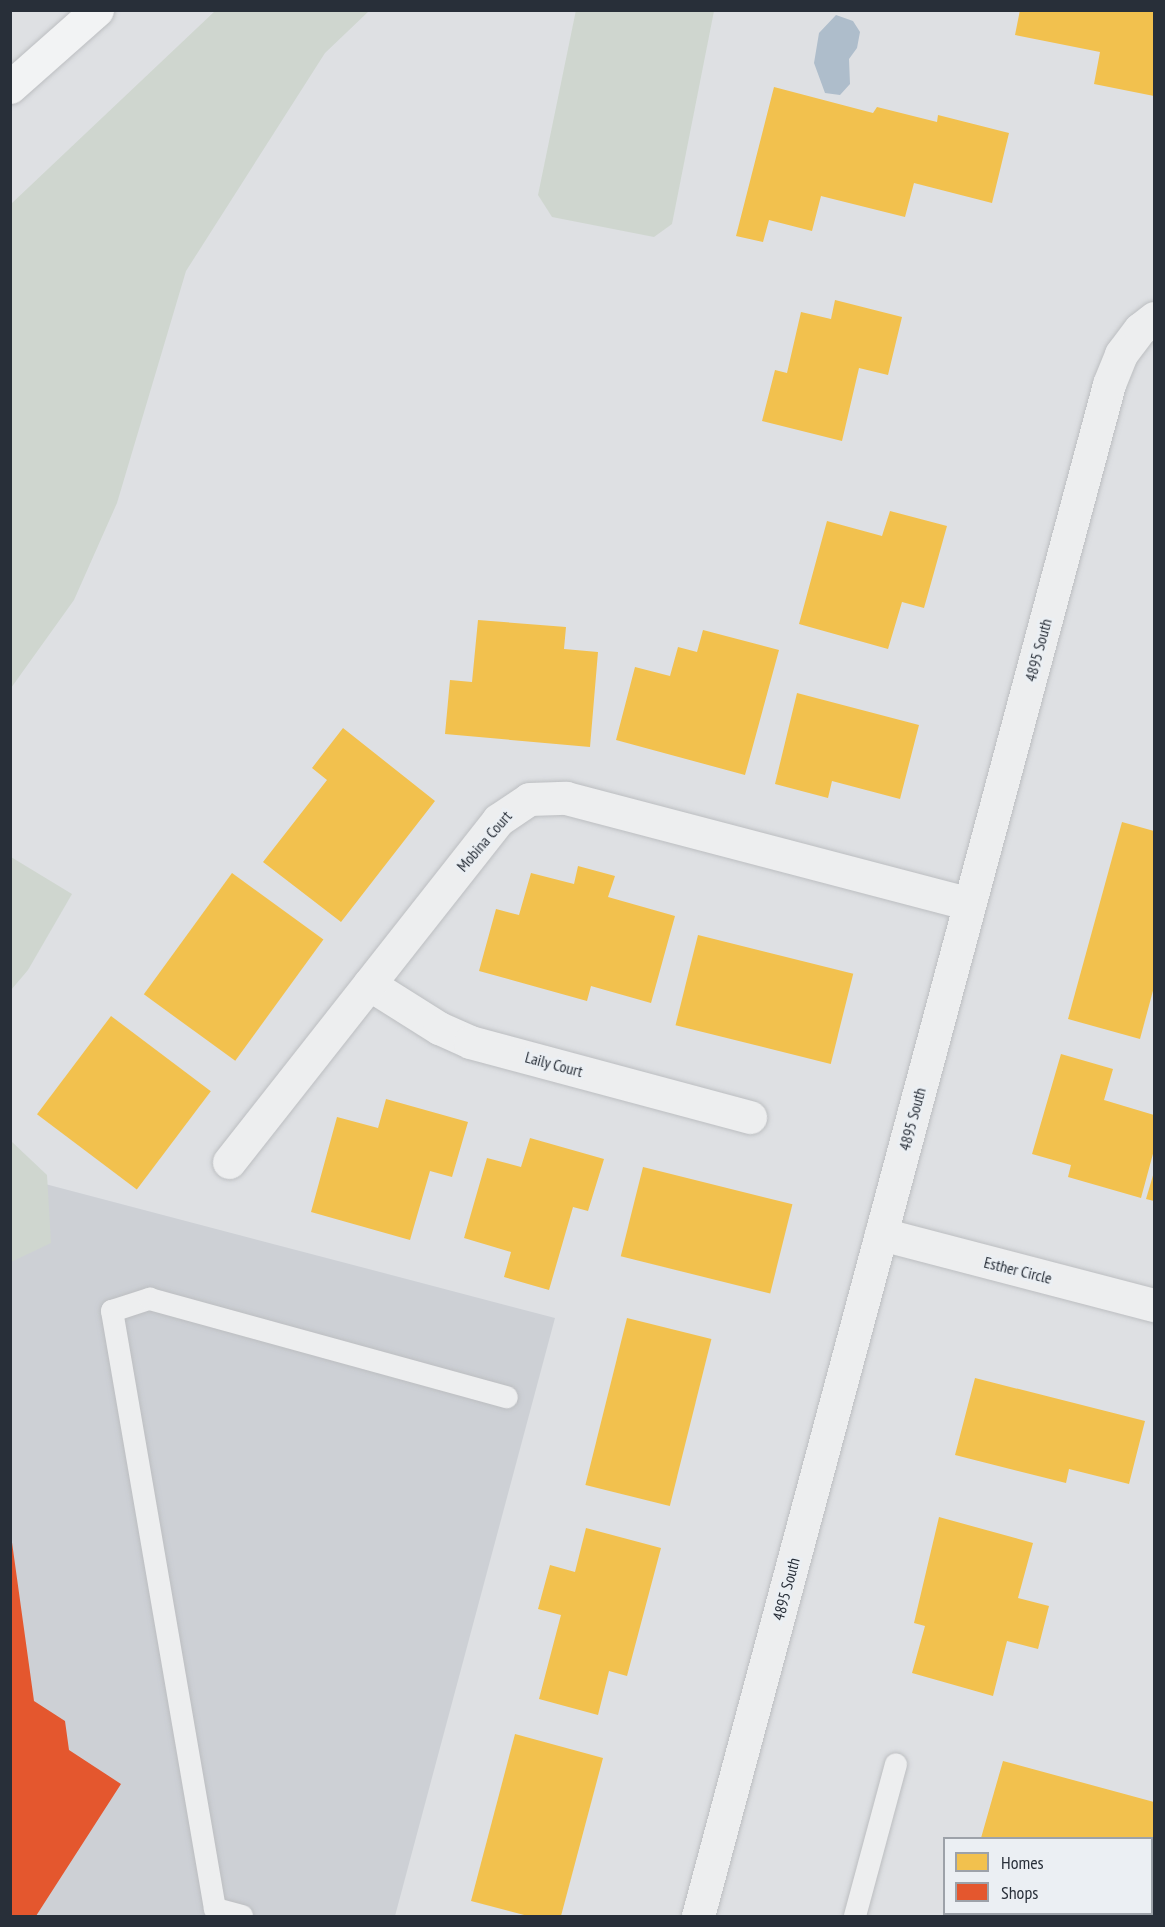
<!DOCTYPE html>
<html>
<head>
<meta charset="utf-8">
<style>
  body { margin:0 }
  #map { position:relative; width:1165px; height:1927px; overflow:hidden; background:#dee0e3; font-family:"PT Sans Narrow",sans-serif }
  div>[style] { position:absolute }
  .built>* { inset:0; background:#cdd0d5 }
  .green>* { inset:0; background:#cfd6cf }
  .water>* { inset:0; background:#aebdcb }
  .homes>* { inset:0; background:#f2c14e; transform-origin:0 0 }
  .shops>* { inset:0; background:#e4572e }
  .roads { filter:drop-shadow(0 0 2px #bcbec1) drop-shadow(0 0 2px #bcbec1) }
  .lane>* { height:22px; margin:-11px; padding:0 11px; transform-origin:11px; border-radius:11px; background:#edeeef }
  .street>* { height:33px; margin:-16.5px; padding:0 16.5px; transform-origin:16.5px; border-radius:16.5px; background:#edeeef }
  .primary>* { height:33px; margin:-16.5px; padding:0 16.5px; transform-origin:16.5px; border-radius:16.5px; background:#f2f3f4 }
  span { translate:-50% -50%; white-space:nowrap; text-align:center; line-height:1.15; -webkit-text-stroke:6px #ebeff3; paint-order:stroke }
  .street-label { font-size:16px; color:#282f39 }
  .frame { position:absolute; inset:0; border:12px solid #282f39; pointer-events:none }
  .legend { position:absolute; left:943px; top:1837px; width:210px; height:78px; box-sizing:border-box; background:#ebeff3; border:2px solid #9da2a9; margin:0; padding:8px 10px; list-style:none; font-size:18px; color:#282f39 }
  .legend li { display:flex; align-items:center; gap:12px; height:30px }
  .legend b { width:30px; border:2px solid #9da2a9 }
</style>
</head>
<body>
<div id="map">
  <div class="built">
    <i style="clip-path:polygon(11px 1175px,555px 1318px,395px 1916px,11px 1916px)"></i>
  </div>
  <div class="green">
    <i style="clip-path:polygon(576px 10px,714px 11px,672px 224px,654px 237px,552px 217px,538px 195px)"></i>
    <i style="clip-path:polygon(215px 11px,369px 11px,325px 53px,186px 271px,117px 503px,74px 600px,11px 688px,11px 204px)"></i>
    <i style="clip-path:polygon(11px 857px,72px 894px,28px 970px,11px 990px)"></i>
    <i style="clip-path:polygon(11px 1141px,47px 1175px,51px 1243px,11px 1262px)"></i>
  </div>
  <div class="water">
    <i style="clip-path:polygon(836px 15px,853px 21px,860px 32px,857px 48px,849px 59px,850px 84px,840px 95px,825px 93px,814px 63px,819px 33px)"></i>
  </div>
  <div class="homes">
    <i style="clip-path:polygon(1020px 10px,1154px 10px,1154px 96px,1094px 84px,1100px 52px,1015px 35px)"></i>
    <i style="clip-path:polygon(774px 87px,873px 113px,877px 107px,937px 122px,938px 115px,1009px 133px,992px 203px,914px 183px,905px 217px,821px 196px,812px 231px,769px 220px,763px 242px,736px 236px)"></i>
    <i style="clip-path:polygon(835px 300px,902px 317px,888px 375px,859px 368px,842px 441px,762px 421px,775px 370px,787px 373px,801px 312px,831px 319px)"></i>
    <i style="clip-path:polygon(890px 511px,947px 526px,924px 608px,902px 602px,888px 649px,799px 624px,827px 521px,882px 536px)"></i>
    <i style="clip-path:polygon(478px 620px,566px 627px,564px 649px,598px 652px,590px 747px,445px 734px,450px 680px,472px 682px)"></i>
    <i style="clip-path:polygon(703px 630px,779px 650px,745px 775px,616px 740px,635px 667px,670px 676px,678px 647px,697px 652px)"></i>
    <i style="clip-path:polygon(797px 693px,919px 725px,900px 799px,832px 781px,828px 798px,775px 784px)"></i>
    <i style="clip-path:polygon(343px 728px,435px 801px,341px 922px,263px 862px,327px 780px,312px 768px)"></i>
    <i style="clip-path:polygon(1122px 822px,1154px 831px,1154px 987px,1140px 1039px,1068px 1019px)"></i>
    <i style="clip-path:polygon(578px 866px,615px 876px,608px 897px,675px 916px,651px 1003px,591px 986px,587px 1001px,479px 971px,496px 909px,519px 915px,531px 873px,574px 884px)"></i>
    <i style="left:232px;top:873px;width:113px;height:150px;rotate:36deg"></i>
    <i style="left:698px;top:935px;width:160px;height:93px;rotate:14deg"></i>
    <i style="left:111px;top:1016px;width:125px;height:123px;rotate:37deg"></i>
    <i style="clip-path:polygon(1061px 1054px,1113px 1069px,1104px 1100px,1154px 1115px,1154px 1150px,1141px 1198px,1068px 1177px,1071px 1165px,1032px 1154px)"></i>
    <i style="clip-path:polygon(386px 1099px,468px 1122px,452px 1177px,430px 1171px,410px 1240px,311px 1212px,337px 1117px,378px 1128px)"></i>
    <i style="clip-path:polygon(530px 1138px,604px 1159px,588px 1211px,573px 1207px,549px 1290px,504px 1277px,511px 1252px,464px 1238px,487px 1158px,521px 1167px)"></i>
    <i style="left:643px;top:1167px;width:154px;height:92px;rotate:14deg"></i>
    <i style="clip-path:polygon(1154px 1172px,1154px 1201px,1146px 1199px)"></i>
    <i style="left:627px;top:1318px;width:87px;height:172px;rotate:14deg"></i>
    <i style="clip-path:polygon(975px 1378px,1145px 1421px,1129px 1484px,1069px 1469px,1066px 1483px,955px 1455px)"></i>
    <i style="clip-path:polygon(939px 1517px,1033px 1543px,1018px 1598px,1049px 1606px,1038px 1649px,1007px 1641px,993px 1696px,912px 1673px,925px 1626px,914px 1623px)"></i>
    <i style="clip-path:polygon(586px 1528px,661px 1548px,627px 1676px,609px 1671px,598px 1715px,539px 1699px,561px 1615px,538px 1609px,550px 1565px,575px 1572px)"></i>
    <i style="clip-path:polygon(515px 1734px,603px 1758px,561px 1916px,528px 1916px,471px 1901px)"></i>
    <i style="clip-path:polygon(1003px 1761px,1154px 1802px,1154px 1916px,960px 1916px,1152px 1914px,1152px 1838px,981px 1838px)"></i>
  </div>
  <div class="shops">
    <i style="clip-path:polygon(10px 1528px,34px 1701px,65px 1721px,69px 1750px,121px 1784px,36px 1916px,10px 1916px)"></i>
  </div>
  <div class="roads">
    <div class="lane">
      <i style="left:242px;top:1916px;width:28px;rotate:-165deg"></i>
      <i style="left:215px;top:1909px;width:607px;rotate:-99.77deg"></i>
      <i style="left:112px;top:1311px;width:40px;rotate:-18deg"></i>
      <i style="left:150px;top:1299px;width:370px;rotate:15.4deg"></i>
      <i style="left:855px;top:1916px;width:157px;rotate:-74.9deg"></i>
    </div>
    <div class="street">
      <i style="left:369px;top:984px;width:83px;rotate:32.2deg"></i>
      <i style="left:439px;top:1028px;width:34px;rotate:24deg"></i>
      <i style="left:470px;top:1042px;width:290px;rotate:15deg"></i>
      <i style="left:229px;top:1162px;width:435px;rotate:-51.8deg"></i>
      <i style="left:498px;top:820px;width:37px;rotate:-34deg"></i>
      <i style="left:529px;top:799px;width:37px;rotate:-2deg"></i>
      <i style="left:566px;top:798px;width:417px;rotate:14.7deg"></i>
      <i style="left:881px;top:1234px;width:282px;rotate:14.6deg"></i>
      <i style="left:698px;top:1916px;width:1586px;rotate:-74.98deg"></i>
      <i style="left:1109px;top:384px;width:32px;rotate:-68deg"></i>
      <i style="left:1121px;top:354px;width:31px;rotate:-53deg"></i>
      <i style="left:1140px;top:329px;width:18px;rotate:-38deg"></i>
    </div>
    <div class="primary">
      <i style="left:10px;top:87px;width:116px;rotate:-41.5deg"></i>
    </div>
  </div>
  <div class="street-label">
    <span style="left:1038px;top:650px;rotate:-75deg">4895 South</span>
    <span style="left:484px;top:841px;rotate:-49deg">Mobina Court</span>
    <span style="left:554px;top:1064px;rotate:15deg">Laily Court</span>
    <span style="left:912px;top:1119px;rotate:-75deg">4895 South</span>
    <span style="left:1018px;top:1270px;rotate:14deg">Esther Circle</span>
    <span style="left:786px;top:1589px;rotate:-75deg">4895 South</span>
  </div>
  <div class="frame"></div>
  <ul class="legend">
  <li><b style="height:16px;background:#f2c14e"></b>Homes</li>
  <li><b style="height:16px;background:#e4572e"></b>Shops</li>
  </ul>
</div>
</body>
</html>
